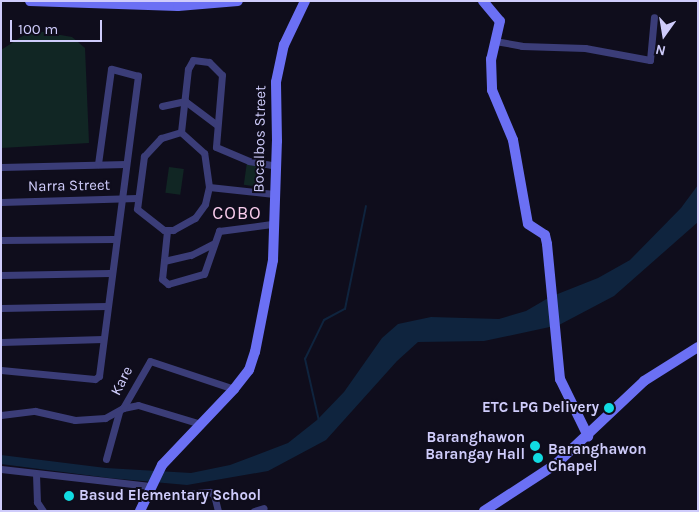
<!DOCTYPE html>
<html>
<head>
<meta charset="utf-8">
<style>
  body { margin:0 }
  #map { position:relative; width:699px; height:512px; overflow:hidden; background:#0f0d1c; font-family:Karla,sans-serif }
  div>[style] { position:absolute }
  .green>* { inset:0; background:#112624; transform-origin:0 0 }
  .water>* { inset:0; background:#0f243e }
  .stream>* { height:2px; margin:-1px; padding:0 1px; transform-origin:1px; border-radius:1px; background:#0f243e }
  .street>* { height:7px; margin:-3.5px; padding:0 3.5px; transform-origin:3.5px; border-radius:3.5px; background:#3b3d78 }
  .secondary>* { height:10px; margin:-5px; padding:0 5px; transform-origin:5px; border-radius:5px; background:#6b70f4 }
  .dots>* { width:14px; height:14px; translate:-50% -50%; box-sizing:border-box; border:2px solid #0f0d1c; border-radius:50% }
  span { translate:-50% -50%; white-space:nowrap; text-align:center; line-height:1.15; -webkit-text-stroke:4px #0f0d1c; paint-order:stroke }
  .street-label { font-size:15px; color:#cfccfb }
  .poi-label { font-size:15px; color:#cfccfb; font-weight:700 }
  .right { translate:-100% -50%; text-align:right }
  .left { translate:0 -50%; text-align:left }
  .quarter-label { font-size:18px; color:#fbceee; letter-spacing:1px }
  .frame { position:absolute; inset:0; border:2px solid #cfccfb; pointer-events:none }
  .north { position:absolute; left:639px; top:10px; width:50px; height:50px; -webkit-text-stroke:4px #0f0d1c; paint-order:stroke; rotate:193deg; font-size:14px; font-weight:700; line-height:20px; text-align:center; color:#cfccfb }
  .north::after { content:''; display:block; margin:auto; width:18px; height:22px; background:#cfccfb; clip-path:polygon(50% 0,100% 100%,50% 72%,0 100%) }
  .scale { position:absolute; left:10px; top:20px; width:92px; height:22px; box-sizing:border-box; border:2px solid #cfccfb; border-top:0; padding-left:6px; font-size:15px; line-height:18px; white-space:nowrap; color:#cfccfb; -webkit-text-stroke:4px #0f0d1c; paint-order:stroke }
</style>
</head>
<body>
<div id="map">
  <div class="green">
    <i style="clip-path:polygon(32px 30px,72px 37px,85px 48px,89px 143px,1px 148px,1px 50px)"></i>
    <i style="left:247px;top:162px;width:14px;height:23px;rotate:8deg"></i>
    <i style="left:169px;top:167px;width:15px;height:26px;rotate:8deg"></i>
  </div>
  <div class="water">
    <i style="clip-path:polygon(698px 185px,698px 222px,614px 296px,559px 325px,484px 341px,418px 342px,397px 361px,326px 440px,268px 471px,187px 485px,109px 478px,1px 464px,1px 455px,106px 468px,191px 473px,230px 465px,288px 443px,317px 420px,344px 392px,382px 338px,398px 324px,431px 317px,499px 319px,526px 311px,550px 297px,598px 278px,630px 260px,681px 208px)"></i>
  </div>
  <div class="stream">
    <i style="left:319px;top:421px;width:64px;rotate:-102.7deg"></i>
    <i style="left:305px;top:359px;width:43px;rotate:-64deg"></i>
    <i style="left:324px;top:320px;width:24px;rotate:-28deg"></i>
    <i style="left:345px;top:309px;width:105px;rotate:-78.5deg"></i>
  </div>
  <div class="street">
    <i style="left:495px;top:41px;width:27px;rotate:10deg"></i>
    <i style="left:522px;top:46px;width:63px;rotate:1.8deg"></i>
    <i style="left:585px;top:48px;width:66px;rotate:10.5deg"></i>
    <i style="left:650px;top:60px;width:43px;rotate:-84.7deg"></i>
    <i style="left:162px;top:106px;width:24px;rotate:-12deg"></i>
    <i style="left:185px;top:101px;width:40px;rotate:37deg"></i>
    <i style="left:181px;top:132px;width:21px;rotate:163deg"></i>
    <i style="left:161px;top:138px;width:25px;rotate:133deg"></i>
    <i style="left:144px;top:156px;width:53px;rotate:97.5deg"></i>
    <i style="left:137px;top:209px;width:34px;rotate:38deg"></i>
    <i style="left:164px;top:230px;width:9px"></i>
    <i style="left:173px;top:230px;width:25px;rotate:-29deg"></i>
    <i style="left:195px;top:218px;width:17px;rotate:-54deg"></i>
    <i style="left:205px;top:204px;width:17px;rotate:-77deg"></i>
    <i style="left:209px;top:187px;width:34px;rotate:-98deg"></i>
    <i style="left:204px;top:153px;width:31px;rotate:-138deg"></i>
    <i style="left:181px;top:132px;width:63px;rotate:-83.7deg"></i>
    <i style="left:188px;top:69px;width:10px;rotate:-61deg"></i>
    <i style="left:193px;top:60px;width:16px;rotate:7deg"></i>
    <i style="left:209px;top:62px;width:18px;rotate:45deg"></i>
    <i style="left:222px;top:75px;width:72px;rotate:94.8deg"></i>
    <i style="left:216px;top:147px;width:36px;rotate:23deg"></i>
    <i style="left:249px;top:161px;width:27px;rotate:10deg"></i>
    <i style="left:1px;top:167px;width:125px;rotate:-1.4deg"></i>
    <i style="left:209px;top:187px;width:65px;rotate:6.1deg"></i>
    <i style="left:1px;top:202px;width:136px;rotate:-1.7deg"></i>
    <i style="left:167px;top:231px;width:48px;rotate:95.9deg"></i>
    <i style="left:162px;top:279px;width:8px;rotate:40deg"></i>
    <i style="left:168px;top:284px;width:37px;rotate:-16deg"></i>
    <i style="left:204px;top:274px;width:46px;rotate:-70.8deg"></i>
    <i style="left:219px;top:231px;width:53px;rotate:-7.5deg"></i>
    <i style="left:1px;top:240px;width:113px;rotate:-0.5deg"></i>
    <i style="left:164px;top:261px;width:28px;rotate:-13deg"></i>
    <i style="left:191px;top:255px;width:25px;rotate:-27deg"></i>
    <i style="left:1px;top:275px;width:109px;rotate:-1.1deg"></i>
    <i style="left:1px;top:308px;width:106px;rotate:-1.1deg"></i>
    <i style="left:1px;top:342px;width:102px;rotate:-1.7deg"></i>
    <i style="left:1px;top:370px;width:94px;rotate:5.5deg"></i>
    <i style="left:95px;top:379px;width:5px;rotate:-37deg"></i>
    <i style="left:99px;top:376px;width:303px;rotate:-82.6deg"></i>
    <i style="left:138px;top:76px;width:28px;rotate:-165deg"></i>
    <i style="left:111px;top:69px;width:96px;rotate:97.8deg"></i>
    <i style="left:123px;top:408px;width:15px;rotate:-11deg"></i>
    <i style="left:138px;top:405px;width:66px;rotate:16.8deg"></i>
    <i style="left:1px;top:415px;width:34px;rotate:-7deg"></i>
    <i style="left:35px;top:411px;width:41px;rotate:12.7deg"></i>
    <i style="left:75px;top:420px;width:30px;rotate:-4deg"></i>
    <i style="left:105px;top:418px;width:21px;rotate:-29deg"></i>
    <i style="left:123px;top:408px;width:54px;rotate:-60.1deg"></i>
    <i style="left:150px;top:361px;width:89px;rotate:18.4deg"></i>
    <i style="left:106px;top:459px;width:49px;rotate:-74.5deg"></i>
    <i style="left:1px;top:469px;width:150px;rotate:6.5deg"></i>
    <i style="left:36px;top:474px;width:28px;rotate:88deg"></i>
    <i style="left:37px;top:502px;width:11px;rotate:56deg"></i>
    <i style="left:145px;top:497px;width:65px;rotate:-4.4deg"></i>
    <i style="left:210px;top:492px;width:5px;rotate:37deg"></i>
    <i style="left:214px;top:495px;width:16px;rotate:76deg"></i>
    <i style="left:254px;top:511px;width:10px;rotate:-17deg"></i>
  </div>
  <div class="secondary">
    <i style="left:30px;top:1px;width:148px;rotate:1.9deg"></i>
    <i style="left:178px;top:6px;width:60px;rotate:-4.8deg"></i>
    <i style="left:483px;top:1px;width:26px;rotate:50deg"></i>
    <i style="left:500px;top:21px;width:39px;rotate:103deg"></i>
    <i style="left:491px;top:59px;width:31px;rotate:88deg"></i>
    <i style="left:492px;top:90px;width:54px;rotate:67.2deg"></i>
    <i style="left:513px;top:140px;width:85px;rotate:79.9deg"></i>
    <i style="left:528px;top:224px;width:20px;rotate:33deg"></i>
    <i style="left:545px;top:235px;width:9px;rotate:77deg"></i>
    <i style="left:547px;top:244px;width:136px;rotate:84.5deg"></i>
    <i style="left:560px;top:379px;width:64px;rotate:63.8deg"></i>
    <i style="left:140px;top:511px;width:51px;rotate:-64.4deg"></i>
    <i style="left:162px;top:465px;width:105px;rotate:-46.5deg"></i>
    <i style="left:234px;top:389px;width:24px;rotate:-52deg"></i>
    <i style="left:249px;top:370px;width:19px;rotate:-72deg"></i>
    <i style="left:255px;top:352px;width:94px;rotate:-78.9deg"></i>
    <i style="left:273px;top:260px;width:119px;rotate:-88.1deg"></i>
    <i style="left:277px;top:141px;width:59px;rotate:-91deg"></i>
    <i style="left:276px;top:82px;width:38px;rotate:-78deg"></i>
    <i style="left:284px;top:45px;width:49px;rotate:-64.5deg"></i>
    <i style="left:484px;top:511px;width:86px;rotate:-33.1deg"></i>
    <i style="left:556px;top:464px;width:121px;rotate:-43.3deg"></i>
    <i style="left:644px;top:381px;width:64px;rotate:-32.2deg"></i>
  </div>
  <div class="dots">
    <i style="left:609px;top:408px;background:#11dbe2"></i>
    <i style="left:535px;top:446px;background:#11dbe2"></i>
    <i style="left:538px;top:458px;background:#11dbe2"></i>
    <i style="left:69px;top:496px;background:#11dbe2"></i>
  </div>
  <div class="street-label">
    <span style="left:260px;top:139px;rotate:-89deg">Bocalbos Street</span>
    <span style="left:69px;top:186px;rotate:-1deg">Narra Street</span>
    <span style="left:122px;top:381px;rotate:-63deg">Kare</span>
  </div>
  <div class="poi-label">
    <span class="right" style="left:599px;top:408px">ETC LPG Delivery</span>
    <span class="right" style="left:525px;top:446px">Baranghawon<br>Barangay Hall</span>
    <span class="left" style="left:548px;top:458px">Baranghawon<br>Chapel</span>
    <span class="left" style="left:79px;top:496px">Basud Elementary School</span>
  </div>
  <div class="quarter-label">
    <span style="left:237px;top:213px">COBO</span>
  </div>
  <div class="frame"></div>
  <div class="north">N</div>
  <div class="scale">100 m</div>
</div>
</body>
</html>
